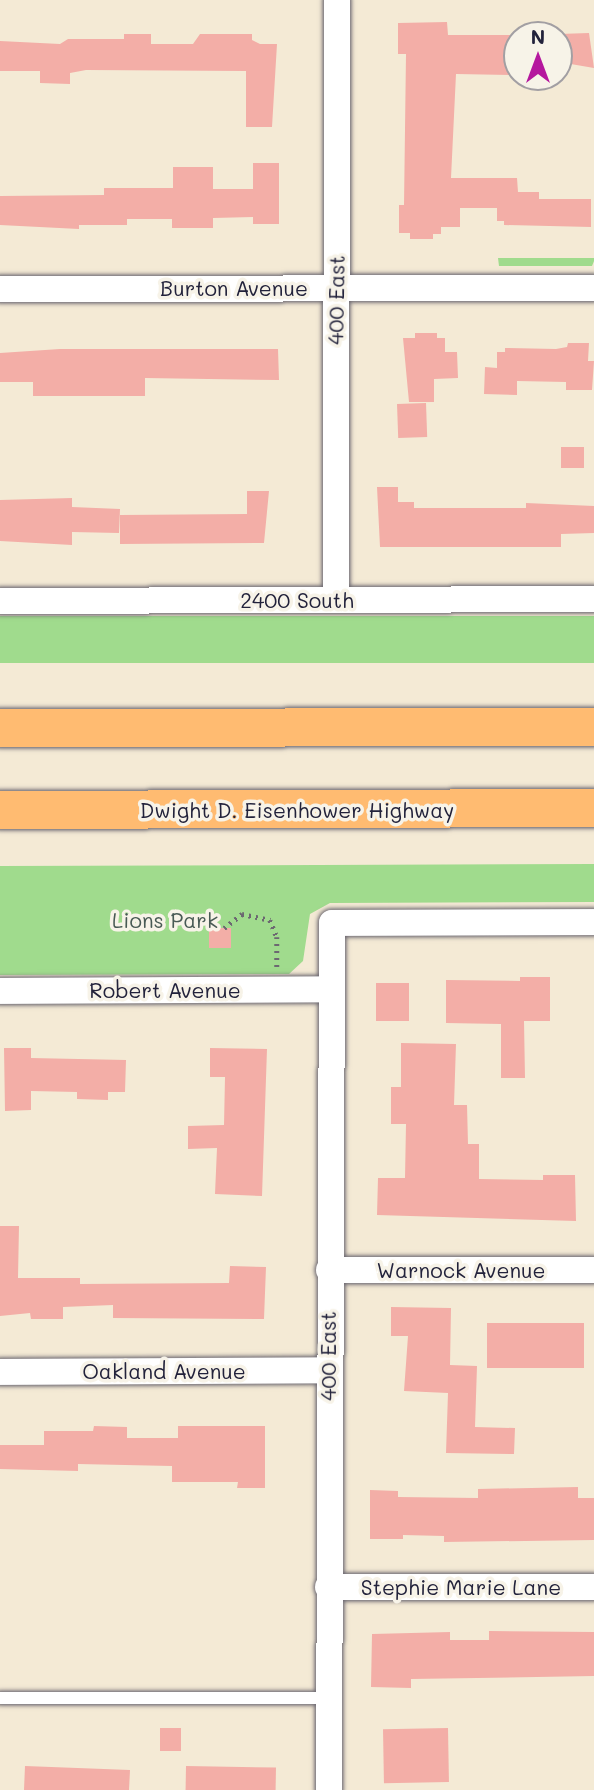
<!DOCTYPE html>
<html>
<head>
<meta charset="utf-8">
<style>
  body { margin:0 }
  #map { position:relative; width:594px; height:1790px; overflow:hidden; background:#f4ead5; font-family:Mali,sans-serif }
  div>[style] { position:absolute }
  .green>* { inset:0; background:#a0db8d; transform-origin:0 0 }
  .building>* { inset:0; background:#f3aea7; transform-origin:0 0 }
  .path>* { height:4.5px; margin-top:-2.25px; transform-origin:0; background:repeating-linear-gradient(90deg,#6c6871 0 2px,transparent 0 7px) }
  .roads { filter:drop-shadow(0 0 2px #6c6871) drop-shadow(0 0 2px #6c6871) }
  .service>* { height:12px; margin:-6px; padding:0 6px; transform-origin:6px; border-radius:6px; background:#fff }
  .minor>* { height:26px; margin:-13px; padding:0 13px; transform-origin:13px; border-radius:13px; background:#fff }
  .motorway>* { height:38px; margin:-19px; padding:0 19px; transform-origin:19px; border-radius:19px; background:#ffbb71 }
  span { translate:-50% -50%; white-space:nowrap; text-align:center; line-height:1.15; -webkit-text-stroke:7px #f7f3e8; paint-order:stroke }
  .street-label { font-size:21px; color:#22223b }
  .park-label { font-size:21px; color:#485a54 }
  .north { position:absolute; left:503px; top:21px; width:70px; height:70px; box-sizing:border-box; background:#f7f3e8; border:2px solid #a29fa3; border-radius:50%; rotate:0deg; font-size:19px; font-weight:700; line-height:28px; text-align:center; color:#22223b }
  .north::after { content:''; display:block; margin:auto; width:24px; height:32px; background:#b5179e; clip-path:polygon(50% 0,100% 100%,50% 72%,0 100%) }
</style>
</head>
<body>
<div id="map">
  <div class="green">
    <i style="clip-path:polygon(498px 258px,594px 258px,594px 261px,592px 266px,499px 266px)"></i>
    <i style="left:0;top:616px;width:594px;height:47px"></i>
    <i style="clip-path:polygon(594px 864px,594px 902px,330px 903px,310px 914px,303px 961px,289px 974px,0 975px,0 866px)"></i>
  </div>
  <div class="building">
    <i style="clip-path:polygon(447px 22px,448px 35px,517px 35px,517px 65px,512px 65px,512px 75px,456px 74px,451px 178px,517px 178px,518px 192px,539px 192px,539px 199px,591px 199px,591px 227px,504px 225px,504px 221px,497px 221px,497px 208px,460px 208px,460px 227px,441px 227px,441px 234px,433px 234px,433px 239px,410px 239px,410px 233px,399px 233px,399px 205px,404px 205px,406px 54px,398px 54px,398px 23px)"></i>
    <i style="clip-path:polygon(589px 33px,594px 68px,559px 62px,559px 34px)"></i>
    <i style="clip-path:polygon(124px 34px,151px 34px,151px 44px,193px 44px,200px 34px,252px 34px,252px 40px,260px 44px,277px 44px,272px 127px,246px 127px,246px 71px,86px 70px,70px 73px,70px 84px,40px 83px,40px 71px,0 71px,0 41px,60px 44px,68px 39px,124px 39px)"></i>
    <i style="clip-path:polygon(253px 163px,279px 163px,279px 224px,253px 224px,253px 217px,213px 218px,213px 228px,172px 228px,172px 219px,127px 219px,127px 225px,79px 225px,79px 229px,0 225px,0 196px,104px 195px,104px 188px,173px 188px,173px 167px,213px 167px,213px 189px,253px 189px)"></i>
    <i style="clip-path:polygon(415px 333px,437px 333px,437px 338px,445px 338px,445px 352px,457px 352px,458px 378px,434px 379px,434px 402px,409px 402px,403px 338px,415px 338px)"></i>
    <i style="clip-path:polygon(568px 343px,589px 343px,588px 361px,594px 361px,592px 390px,566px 390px,566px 382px,517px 381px,517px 395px,484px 394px,485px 367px,497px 368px,497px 352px,505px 352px,505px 348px,556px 349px,567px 347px)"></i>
    <i style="clip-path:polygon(60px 349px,278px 349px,279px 380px,145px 378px,145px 396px,33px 396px,33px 382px,0 382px,0 353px)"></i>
    <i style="left:426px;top:403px;width:34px;height:29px;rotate:88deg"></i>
    <i style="left:561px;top:447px;width:23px;height:21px"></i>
    <i style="clip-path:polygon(377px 487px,398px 487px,398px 502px,414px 502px,414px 508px,526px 508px,526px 503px,594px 506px,594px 533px,561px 534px,561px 547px,380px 547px)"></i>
    <i style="clip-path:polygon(247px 491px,269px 491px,264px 543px,120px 544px,120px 515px,247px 514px)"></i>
    <i style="clip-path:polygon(72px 498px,72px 507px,120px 509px,119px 533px,72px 532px,72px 545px,0 541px,0 500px)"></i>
    <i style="left:209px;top:928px;width:22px;height:20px"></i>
    <i style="clip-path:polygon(520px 977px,550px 977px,550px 1021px,524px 1021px,525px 1078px,501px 1078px,501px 1024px,446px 1023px,446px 980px,520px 981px)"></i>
    <i style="left:376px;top:983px;width:33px;height:38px"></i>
    <i style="clip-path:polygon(401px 1043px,456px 1044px,454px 1105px,467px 1105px,468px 1144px,479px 1144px,479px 1179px,543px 1180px,543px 1175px,575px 1175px,576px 1221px,377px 1215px,378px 1178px,405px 1178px,406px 1124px,391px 1124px,391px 1087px,401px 1087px)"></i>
    <i style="clip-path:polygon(4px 1048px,31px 1048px,31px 1058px,126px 1060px,125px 1092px,108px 1092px,108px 1100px,77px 1099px,77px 1092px,31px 1091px,31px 1110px,5px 1111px)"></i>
    <i style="clip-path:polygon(210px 1048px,267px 1049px,262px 1196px,215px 1194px,217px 1148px,188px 1149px,188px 1126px,224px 1125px,225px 1077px,210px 1077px)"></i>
    <i style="clip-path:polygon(0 1226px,19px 1226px,18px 1278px,80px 1278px,80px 1284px,229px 1283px,230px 1266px,266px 1267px,264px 1319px,113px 1318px,113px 1305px,63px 1307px,63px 1319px,31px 1319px,30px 1313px,0 1316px)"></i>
    <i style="clip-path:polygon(391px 1307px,451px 1308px,450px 1365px,477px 1366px,475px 1427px,515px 1428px,514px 1454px,446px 1453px,448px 1393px,404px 1391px,408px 1336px,391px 1336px)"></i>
    <i style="left:584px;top:1323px;width:45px;height:97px;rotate:90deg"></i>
    <i style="clip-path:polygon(94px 1426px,127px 1427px,127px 1438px,178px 1438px,178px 1426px,265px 1426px,265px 1488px,237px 1488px,238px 1482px,172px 1482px,172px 1466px,78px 1464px,78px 1471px,0 1469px,0 1445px,44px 1445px,44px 1431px,93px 1431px)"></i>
    <i style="clip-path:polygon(578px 1487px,578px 1498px,594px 1498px,594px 1540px,444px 1542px,444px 1536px,403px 1535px,403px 1539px,370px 1539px,370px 1490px,398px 1491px,398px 1497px,478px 1498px,478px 1489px)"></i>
    <i style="clip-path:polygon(489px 1631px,594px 1632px,594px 1676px,411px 1679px,411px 1688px,371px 1687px,372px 1634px,450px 1632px,450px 1640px,489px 1640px)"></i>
    <i style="left:160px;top:1728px;width:21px;height:23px"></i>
    <i style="left:448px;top:1728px;width:54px;height:65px;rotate:89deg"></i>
    <i style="clip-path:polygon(25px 1766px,130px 1770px,129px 1790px,24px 1790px)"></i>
    <i style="left:186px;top:1766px;width:90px;height:24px;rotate:1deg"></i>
  </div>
  <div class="path">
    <i style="left:224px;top:928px;width:23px;rotate:-38deg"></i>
    <i style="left:242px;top:914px;width:29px;rotate:12deg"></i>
    <i style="left:270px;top:920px;width:18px;rotate:68deg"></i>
    <i style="left:277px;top:937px;width:30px;rotate:90deg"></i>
  </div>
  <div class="roads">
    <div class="service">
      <i style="left:0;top:1698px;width:328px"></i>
    </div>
    <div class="minor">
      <i style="left:0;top:289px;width:594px;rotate:-0.1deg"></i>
      <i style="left:336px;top:599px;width:599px;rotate:-89.9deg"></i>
      <i style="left:0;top:601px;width:594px;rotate:-0.19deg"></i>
      <i style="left:0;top:991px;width:331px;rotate:-0.3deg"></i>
      <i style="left:329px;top:1270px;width:265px"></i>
      <i style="left:0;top:1372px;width:328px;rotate:-0.3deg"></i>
      <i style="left:328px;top:1587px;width:266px"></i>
      <i style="left:329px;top:1790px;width:867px;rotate:-89.8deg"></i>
      <i style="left:332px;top:923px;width:262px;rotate:-0.2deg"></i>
    </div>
    <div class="motorway">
      <i style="left:0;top:728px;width:594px;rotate:-0.1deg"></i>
      <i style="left:0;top:810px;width:594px;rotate:-0.19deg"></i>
    </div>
  </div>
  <div class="street-label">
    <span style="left:234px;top:288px">Burton Avenue</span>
    <span style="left:336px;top:300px;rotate:-89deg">400 East</span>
    <span style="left:297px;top:600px">2400 South</span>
    <span style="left:297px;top:810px">Dwight D. Eisenhower Highway</span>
    <span style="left:165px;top:990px">Robert Avenue</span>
    <span style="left:461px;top:1270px">Warnock Avenue</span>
    <span style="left:328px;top:1356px;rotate:-90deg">400 East</span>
    <span style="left:164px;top:1371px">Oakland Avenue</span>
    <span style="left:461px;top:1587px">Stephie Marie Lane</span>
  </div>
  <div class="park-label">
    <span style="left:165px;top:920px">Lions Park</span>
  </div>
  <div class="north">N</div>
</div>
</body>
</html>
